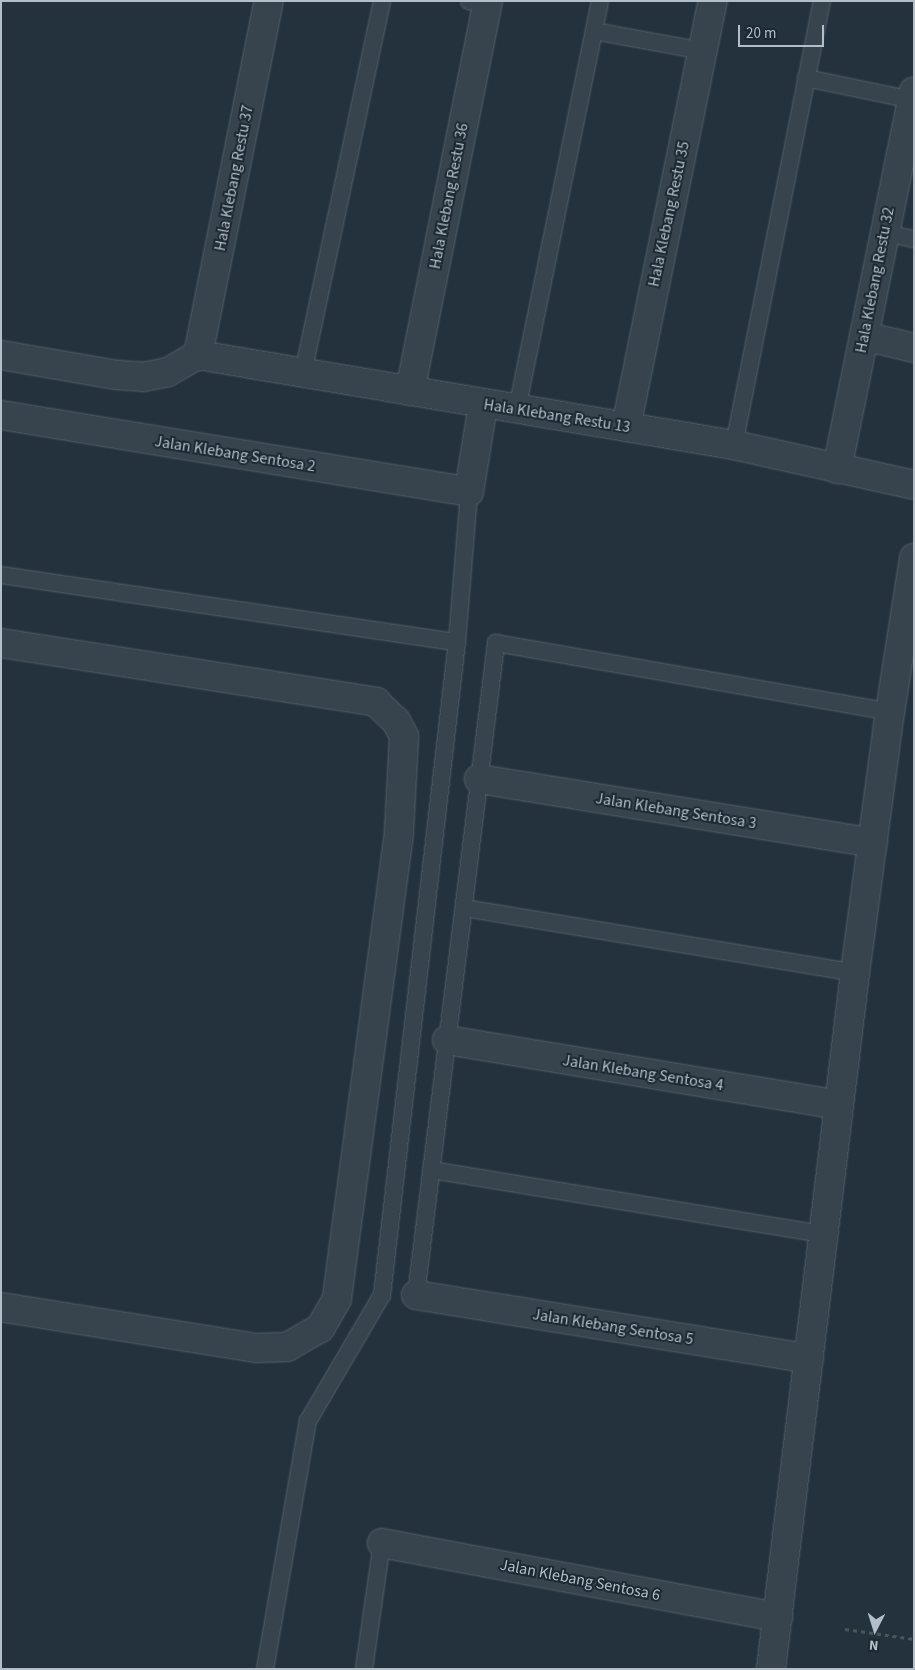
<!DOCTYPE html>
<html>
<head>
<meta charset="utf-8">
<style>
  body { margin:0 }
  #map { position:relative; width:915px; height:1670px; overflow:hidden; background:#23323d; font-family:"Source Sans 3",sans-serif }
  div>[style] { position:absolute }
  .path>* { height:3px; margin-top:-1.5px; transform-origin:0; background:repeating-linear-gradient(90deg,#435a59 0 4px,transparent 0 8px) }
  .roads { filter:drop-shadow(0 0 1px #55616b) drop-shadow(0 0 1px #55616b) }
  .lane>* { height:16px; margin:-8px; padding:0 8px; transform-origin:8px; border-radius:8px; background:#37434d }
  .street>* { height:28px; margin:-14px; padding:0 14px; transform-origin:14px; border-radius:14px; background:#37434d }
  span { translate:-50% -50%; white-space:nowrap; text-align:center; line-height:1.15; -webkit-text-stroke:4px #1c2832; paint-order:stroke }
  .street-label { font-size:16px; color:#b3bec8 }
  .frame { position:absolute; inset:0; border:2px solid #b3bec8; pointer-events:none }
  .north { position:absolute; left:850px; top:1605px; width:50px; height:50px; -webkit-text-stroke:4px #1c2832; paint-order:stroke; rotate:185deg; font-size:14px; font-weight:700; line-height:20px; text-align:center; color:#b3bec8 }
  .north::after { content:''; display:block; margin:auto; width:18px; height:22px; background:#b3bec8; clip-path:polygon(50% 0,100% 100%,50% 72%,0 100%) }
  .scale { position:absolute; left:738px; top:25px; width:86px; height:22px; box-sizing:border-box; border:2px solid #b3bec8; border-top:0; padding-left:6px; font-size:15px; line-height:18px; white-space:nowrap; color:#b3bec8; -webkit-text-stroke:4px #1c2832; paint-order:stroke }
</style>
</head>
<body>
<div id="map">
  <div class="path">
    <i style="left:845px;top:1629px;width:70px;rotate:8.2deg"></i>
  </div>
  <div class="roads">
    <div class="lane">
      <i style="left:469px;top:1px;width:18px;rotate:13deg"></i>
      <i style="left:594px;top:31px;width:111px;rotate:10.4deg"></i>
      <i style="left:806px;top:78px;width:108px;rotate:11.7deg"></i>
      <i style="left:885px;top:233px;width:30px;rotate:12deg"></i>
      <i style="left:303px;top:373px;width:380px;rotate:-78deg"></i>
      <i style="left:517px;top:409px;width:416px;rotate:-78.5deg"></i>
      <i style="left:734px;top:445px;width:453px;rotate:-78.8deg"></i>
      <i style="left:1px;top:575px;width:461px;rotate:8.4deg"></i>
      <i style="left:464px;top:908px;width:396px;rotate:9.4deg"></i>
      <i style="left:431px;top:1170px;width:397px;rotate:9.3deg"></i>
      <i style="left:416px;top:1295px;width:657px;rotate:-83deg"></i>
      <i style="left:496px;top:643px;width:400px;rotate:9.9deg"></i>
      <i style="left:265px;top:1669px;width:252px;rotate:-80.2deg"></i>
      <i style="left:308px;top:1421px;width:146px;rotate:-59.6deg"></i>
      <i style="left:382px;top:1295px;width:657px;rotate:-83.45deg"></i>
      <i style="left:457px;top:642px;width:150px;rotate:-85.4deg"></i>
      <i style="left:364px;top:1669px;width:127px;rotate:-81.9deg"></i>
    </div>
    <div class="street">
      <i style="left:864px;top:336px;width:51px;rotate:13.5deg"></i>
      <i style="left:1px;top:355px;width:118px;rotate:9.8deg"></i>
      <i style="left:117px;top:375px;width:26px;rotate:4deg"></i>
      <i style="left:143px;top:377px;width:25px;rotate:-11deg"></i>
      <i style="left:168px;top:372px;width:34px;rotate:-30deg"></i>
      <i style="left:198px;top:355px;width:544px;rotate:9.53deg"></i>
      <i style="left:734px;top:445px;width:184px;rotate:12.5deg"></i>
      <i style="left:198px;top:355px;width:361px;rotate:-78.7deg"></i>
      <i style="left:410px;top:391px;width:398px;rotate:-78.7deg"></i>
      <i style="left:1px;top:415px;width:474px;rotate:9.3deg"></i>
      <i style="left:469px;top:492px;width:88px;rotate:-80.9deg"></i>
      <i style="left:626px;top:427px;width:435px;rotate:-78.5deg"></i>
      <i style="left:837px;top:469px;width:385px;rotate:-78.5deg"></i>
      <i style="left:1px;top:643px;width:380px;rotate:8.9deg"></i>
      <i style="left:376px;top:702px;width:28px;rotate:44deg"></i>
      <i style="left:396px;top:721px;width:17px;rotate:62deg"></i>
      <i style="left:404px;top:736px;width:97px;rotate:93deg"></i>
      <i style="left:399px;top:833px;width:470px;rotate:97.6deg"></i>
      <i style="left:337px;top:1299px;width:34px;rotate:120deg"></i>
      <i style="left:320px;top:1328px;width:38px;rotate:150deg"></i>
      <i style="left:287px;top:1347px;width:31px;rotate:178deg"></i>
      <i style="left:256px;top:1348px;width:258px;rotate:-170.9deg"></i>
      <i style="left:479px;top:779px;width:399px;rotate:9.2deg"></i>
      <i style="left:447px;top:1040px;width:397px;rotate:9.4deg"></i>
      <i style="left:416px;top:1295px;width:398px;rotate:9.2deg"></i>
      <i style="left:382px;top:1543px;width:403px;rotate:10.6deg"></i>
      <i style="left:771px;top:1669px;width:701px;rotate:-83.12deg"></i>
      <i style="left:855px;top:973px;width:263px;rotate:-82.4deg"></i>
      <i style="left:890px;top:712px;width:156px;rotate:-81.1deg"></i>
    </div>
  </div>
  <div class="street-label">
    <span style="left:234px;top:178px;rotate:-79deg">Hala Klebang Restu 37</span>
    <span style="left:449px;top:196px;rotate:-79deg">Hala Klebang Restu 36</span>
    <span style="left:669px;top:214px;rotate:-78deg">Hala Klebang Restu 35</span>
    <span style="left:875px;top:280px;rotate:-79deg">Hala Klebang Restu 32</span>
    <span style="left:557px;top:416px;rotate:9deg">Hala Klebang Restu 13</span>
    <span style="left:235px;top:454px;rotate:9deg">Jalan Klebang Sentosa 2</span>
    <span style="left:676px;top:811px;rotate:9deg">Jalan Klebang Sentosa 3</span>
    <span style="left:643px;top:1073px;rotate:9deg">Jalan Klebang Sentosa 4</span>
    <span style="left:613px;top:1327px;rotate:9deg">Jalan Klebang Sentosa 5</span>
    <span style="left:580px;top:1580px;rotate:11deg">Jalan Klebang Sentosa 6</span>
  </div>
  <div class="frame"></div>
  <div class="north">N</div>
  <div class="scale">20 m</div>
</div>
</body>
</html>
